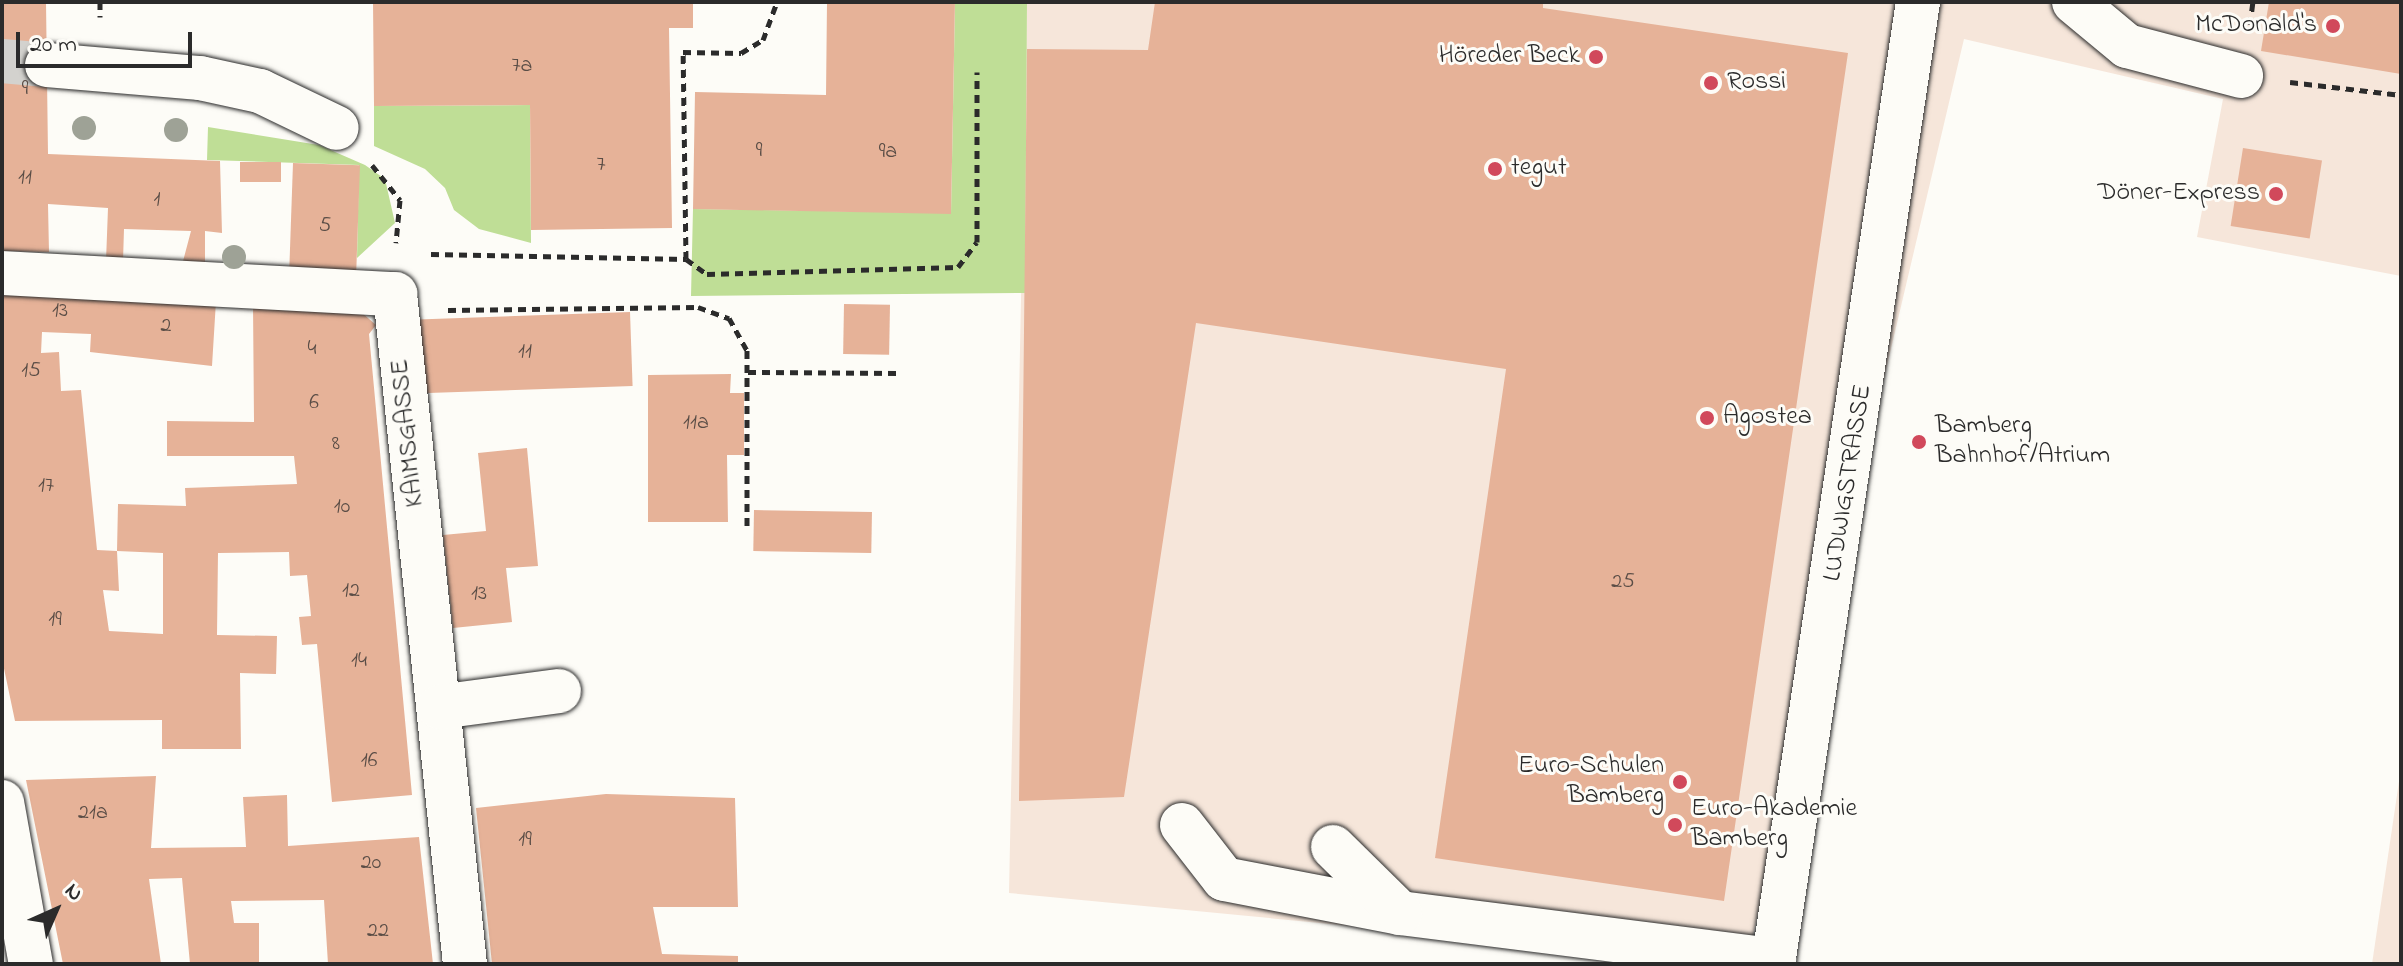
<!DOCTYPE html>
<html>
<head>
<meta charset="utf-8">
<style>
  body { margin:0 }
  #map { position:relative; width:2403px; height:966px; overflow:hidden; background:#fdfcf7; font-family:"Indie Flower",sans-serif }
  div>[style] { position:absolute }
  .built>* { inset:0; background:#f6e6da }
  .green>* { inset:0; background:#bfde96 }
  .building>* { inset:0; background:#e6b298; transform-origin:0 0 }
  .minor-tunnel>* { height:44px; margin-top:-22px; transform-origin:0; background:repeating-linear-gradient(90deg,#d3d2ce 0 44px,transparent 0 66px) }
  .path>* { height:5px; margin-top:-2.5px; transform-origin:0; background:repeating-linear-gradient(90deg,#2b2b2b 0 8px,transparent 0 14px) }
  .roads { filter:drop-shadow(0 0 2px #2b2b2b) drop-shadow(0 0 2px #2b2b2b) }
  .minor>* { height:44px; margin:-22px; padding:0 22px; transform-origin:22px; border-radius:22px; background:#fdfcf7 }
  .trees>* { width:24px; height:24px; margin:-12px; border-radius:50%; background:#9ea296 }
  .dots>* { width:22px; height:22px; translate:-50% -50%; box-sizing:border-box; border:4px solid #fdfcf7; border-radius:50% }
  span { translate:-50% -50%; white-space:nowrap; text-align:center; line-height:1.15; -webkit-text-stroke:6px #fdfcf7; paint-order:stroke }
  .number-label { font-size:22px; color:#5a4d46 }
  .number-label span { -webkit-text-stroke-width:0 }
  .poi-label { font-size:26px; color:#2b2b2b }
  .right { translate:-100% -50%; text-align:right }
  .left { translate:0 -50%; text-align:left }
  .street-label { font-size:26px; color:#2b2b2b }
  .frame { position:absolute; inset:0; border:4px solid #2b2b2b; pointer-events:none }
  .north { position:absolute; left:16px; top:870px; width:80px; height:80px; -webkit-text-stroke:6px #fdfcf7; paint-order:stroke; rotate:45deg; font-size:22px; font-weight:700; line-height:32px; text-align:center; color:#2b2b2b }
  .north::after { content:''; display:block; margin:auto; width:28px; height:36px; background:#2b2b2b; clip-path:polygon(50% 0,100% 100%,50% 72%,0 100%) }
  .scale { position:absolute; left:16px; top:32px; width:176px; height:36px; box-sizing:border-box; border:4px solid #2b2b2b; border-top:0; padding-left:10px; font-size:24px; line-height:28px; white-space:nowrap; color:#2b2b2b; -webkit-text-stroke:6px #fdfcf7; paint-order:stroke }
</style>
</head>
<body>
<div id="map">
  <div class="built">
    <i style="clip-path:polygon(1027px 2px,2401px 2px,2401px 276px,2197px 237px,2223px 99px,1964px 39px,1746px 964px,1009px 893px)"></i>
    <i style="clip-path:polygon(2401px 768px,2401px 964px,2372px 964px)"></i>
  </div>
  <div class="green">
    <i style="clip-path:polygon(955px 2px,1027px 2px,1025px 293px,691px 296px,693px 209px,951px 213px)"></i>
    <i style="clip-path:polygon(530px 105px,531px 243px,479px 229px,454px 210px,445px 188px,425px 169px,374px 146px,374px 106px)"></i>
    <i style="clip-path:polygon(208px 127px,319px 145px,365px 165px,385px 179px,395px 223px,357px 258px,359px 165px,207px 160px)"></i>
  </div>
  <div class="building">
    <i style="clip-path:polygon(2px 2px,46px 2px,48px 154px,220px 161px,222px 233px,205px 231px,205px 267px,182px 265px,191px 231px,124px 229px,123px 261px,106px 261px,108px 208px,48px 204px,49px 252px,2px 251px)"></i>
    <i style="clip-path:polygon(373px 2px,693px 2px,693px 28px,669px 28px,672px 228px,531px 230px,530px 105px,374px 106px)"></i>
    <i style="clip-path:polygon(827px 2px,955px 2px,951px 214px,693px 209px,695px 92px,826px 95px)"></i>
    <i style="clip-path:polygon(1155px 2px,1543px 2px,1543px 8px,1848px 53px,1724px 901px,1435px 858px,1506px 369px,1196px 323px,1124px 797px,1019px 801px,1027px 49px,1148px 50px)"></i>
    <i style="clip-path:polygon(2269px 2px,2401px 2px,2401px 74px,2261px 51px)"></i>
    <i style="left:2243px;top:148px;width:80px;height:79px;rotate:9deg"></i>
    <i style="left:240px;top:162px;width:41px;height:20px"></i>
    <i style="left:293px;top:163px;width:67px;height:106px;rotate:2deg"></i>
    <i style="clip-path:polygon(2px 284px,216px 301px,212px 366px,90px 352px,91px 334px,42px 332px,41px 353px,59px 352px,61px 391px,81px 390px,97px 550px,117px 551px,119px 591px,103px 590px,109px 631px,163px 634px,163px 553px,117px 551px,118px 504px,186px 506px,185px 488px,297px 484px,294px 456px,167px 456px,167px 421px,254px 422px,253px 305px,353px 305px,376px 325px,369px 334px,412px 795px,332px 802px,317px 644px,302px 645px,299px 617px,311px 616px,307px 575px,290px 576px,289px 552px,218px 553px,217px 635px,277px 636px,276px 674px,240px 673px,241px 749px,162px 749px,162px 720px,15px 721px,2px 659px)"></i>
    <i style="left:844px;top:304px;width:46px;height:50px;rotate:1deg"></i>
    <i style="left:630px;top:312px;width:74px;height:212px;rotate:88deg"></i>
    <i style="clip-path:polygon(731px 374px,730px 393px,744px 393px,744px 455px,727px 455px,728px 522px,648px 522px,648px 375px)"></i>
    <i style="clip-path:polygon(527px 448px,538px 566px,506px 568px,512px 622px,453px 628px,443px 535px,486px 531px,478px 453px)"></i>
    <i style="left:754px;top:510px;width:118px;height:41px;rotate:1deg"></i>
    <i style="clip-path:polygon(156px 776px,151px 848px,246px 847px,243px 797px,287px 795px,288px 846px,419px 837px,433px 964px,328px 964px,324px 900px,231px 901px,234px 923px,259px 923px,259px 964px,190px 964px,182px 878px,149px 879px,161px 964px,63px 964px,26px 780px)"></i>
    <i style="clip-path:polygon(606px 794px,735px 798px,738px 907px,653px 907px,662px 954px,738px 956px,738px 964px,492px 964px,476px 808px)"></i>
  </div>
  <div class="minor-tunnel">
    <i style="left:2px;top:61px;width:45px;rotate:5.1deg"></i>
  </div>
  <div class="path">
    <i style="left:100px;top:2px;width:15px;rotate:90deg"></i>
    <i style="left:2250px;top:25px;width:23px;rotate:-83deg"></i>
    <i style="left:2290px;top:82px;width:112px;rotate:6.7deg"></i>
    <i style="left:372px;top:165px;width:45px;rotate:51.3deg"></i>
    <i style="left:400px;top:200px;width:43px;rotate:95.3deg"></i>
    <i style="left:431px;top:254px;width:255px;rotate:1.1deg"></i>
    <i style="left:686px;top:259px;width:26px;rotate:36deg"></i>
    <i style="left:707px;top:274px;width:251px;rotate:-1.6deg"></i>
    <i style="left:958px;top:267px;width:31px;rotate:-53deg"></i>
    <i style="left:977px;top:242px;width:170px;rotate:-90deg"></i>
    <i style="left:686px;top:259px;width:207px;rotate:-90.8deg"></i>
    <i style="left:683px;top:52px;width:58px;rotate:1deg"></i>
    <i style="left:741px;top:53px;width:26px;rotate:-31deg"></i>
    <i style="left:763px;top:40px;width:40px;rotate:-69.8deg"></i>
    <i style="left:448px;top:310px;width:250px;rotate:-0.7deg"></i>
    <i style="left:698px;top:307px;width:33px;rotate:20deg"></i>
    <i style="left:729px;top:318px;width:37px;rotate:61deg"></i>
    <i style="left:747px;top:350px;width:181px;rotate:90deg"></i>
    <i style="left:748px;top:372px;width:149px;rotate:0.4deg"></i>
  </div>
  <div class="roads">
    <div class="minor">
      <i style="left:2074px;top:2px;width:69px;rotate:39.7deg"></i>
      <i style="left:2127px;top:46px;width:118px;rotate:14.7deg"></i>
      <i style="left:47px;top:65px;width:154px;rotate:4.9deg"></i>
      <i style="left:200px;top:78px;width:61px;rotate:12.2deg"></i>
      <i style="left:260px;top:91px;width:85px;rotate:25.7deg"></i>
      <i style="left:2px;top:273px;width:394px;rotate:3.1deg"></i>
      <i style="left:395px;top:294px;width:674px;rotate:84.04deg"></i>
      <i style="left:439px;top:707px;width:121px;rotate:-7.6deg"></i>
      <i style="left:2px;top:802px;width:165px;rotate:79.9deg"></i>
      <i style="left:1182px;top:825px;width:68px;rotate:52.1deg"></i>
      <i style="left:1224px;top:879px;width:179px;rotate:10.9deg"></i>
      <i style="left:1400px;top:913px;width:377px;rotate:7.2deg"></i>
      <i style="left:1333px;top:847px;width:94px;rotate:44.6deg"></i>
      <i style="left:1773px;top:964px;width:973px;rotate:-81.43deg"></i>
    </div>
  </div>
  <div class="trees">
    <i style="left:84px;top:128px"></i>
    <i style="left:176px;top:130px"></i>
    <i style="left:234px;top:257px"></i>
  </div>
  <div class="dots">
    <i style="left:2333px;top:26px;background:#d1495b"></i>
    <i style="left:1596px;top:57px;background:#d1495b"></i>
    <i style="left:1711px;top:83px;background:#d1495b"></i>
    <i style="left:1495px;top:169px;background:#d1495b"></i>
    <i style="left:2276px;top:194px;background:#d1495b"></i>
    <i style="left:1707px;top:418px;background:#d1495b"></i>
    <i style="left:1919px;top:442px;background:#d1495b"></i>
    <i style="left:1680px;top:782px;background:#d1495b"></i>
    <i style="left:1675px;top:825px;background:#d1495b"></i>
  </div>
  <div class="number-label">
    <span style="left:522px;top:67px">7a</span>
    <span style="left:25px;top:90px">9</span>
    <span style="left:759px;top:152px">9</span>
    <span style="left:888px;top:153px">9a</span>
    <span style="left:601px;top:166px">7</span>
    <span style="left:25px;top:179px">11</span>
    <span style="left:157px;top:201px">1</span>
    <span style="left:325px;top:227px">5</span>
    <span style="left:60px;top:312px">13</span>
    <span style="left:166px;top:327px">2</span>
    <span style="left:312px;top:350px">4</span>
    <span style="left:525px;top:353px">11</span>
    <span style="left:31px;top:372px">15</span>
    <span style="left:314px;top:404px">6</span>
    <span style="left:696px;top:424px">11a</span>
    <span style="left:336px;top:445px">8</span>
    <span style="left:46px;top:487px">17</span>
    <span style="left:342px;top:508px">10</span>
    <span style="left:1623px;top:583px">25</span>
    <span style="left:351px;top:592px">12</span>
    <span style="left:479px;top:595px">13</span>
    <span style="left:55px;top:621px">19</span>
    <span style="left:359px;top:662px">14</span>
    <span style="left:369px;top:762px">16</span>
    <span style="left:93px;top:814px">21a</span>
    <span style="left:525px;top:841px">19</span>
    <span style="left:371px;top:864px">20</span>
    <span style="left:378px;top:932px">22</span>
  </div>
  <div class="poi-label">
    <span class="right" style="left:2317px;top:26px">McDonald's</span>
    <span class="right" style="left:1580px;top:57px">Höreder Beck</span>
    <span class="left" style="left:1727px;top:83px">Rossi</span>
    <span class="left" style="left:1511px;top:169px">tegut</span>
    <span class="right" style="left:2260px;top:194px">Döner-Express</span>
    <span class="left" style="left:1723px;top:418px">Agostea</span>
    <span class="left" style="left:1935px;top:442px">Bamberg<br>Bahnhof/Atrium</span>
    <span class="right" style="left:1664px;top:782px">Euro-Schulen<br>Bamberg</span>
    <span class="left" style="left:1691px;top:825px">Euro-Akademie<br>Bamberg</span>
  </div>
  <div class="street-label">
    <span style="left:409px;top:433px;rotate:-96deg">KAIMSGASSE</span>
    <span style="left:1849px;top:483px;rotate:-81deg">LUDWIGSTRASSE</span>
  </div>
  <div class="frame"></div>
  <div class="north">N</div>
  <div class="scale">20 m</div>
</div>
</body>
</html>
